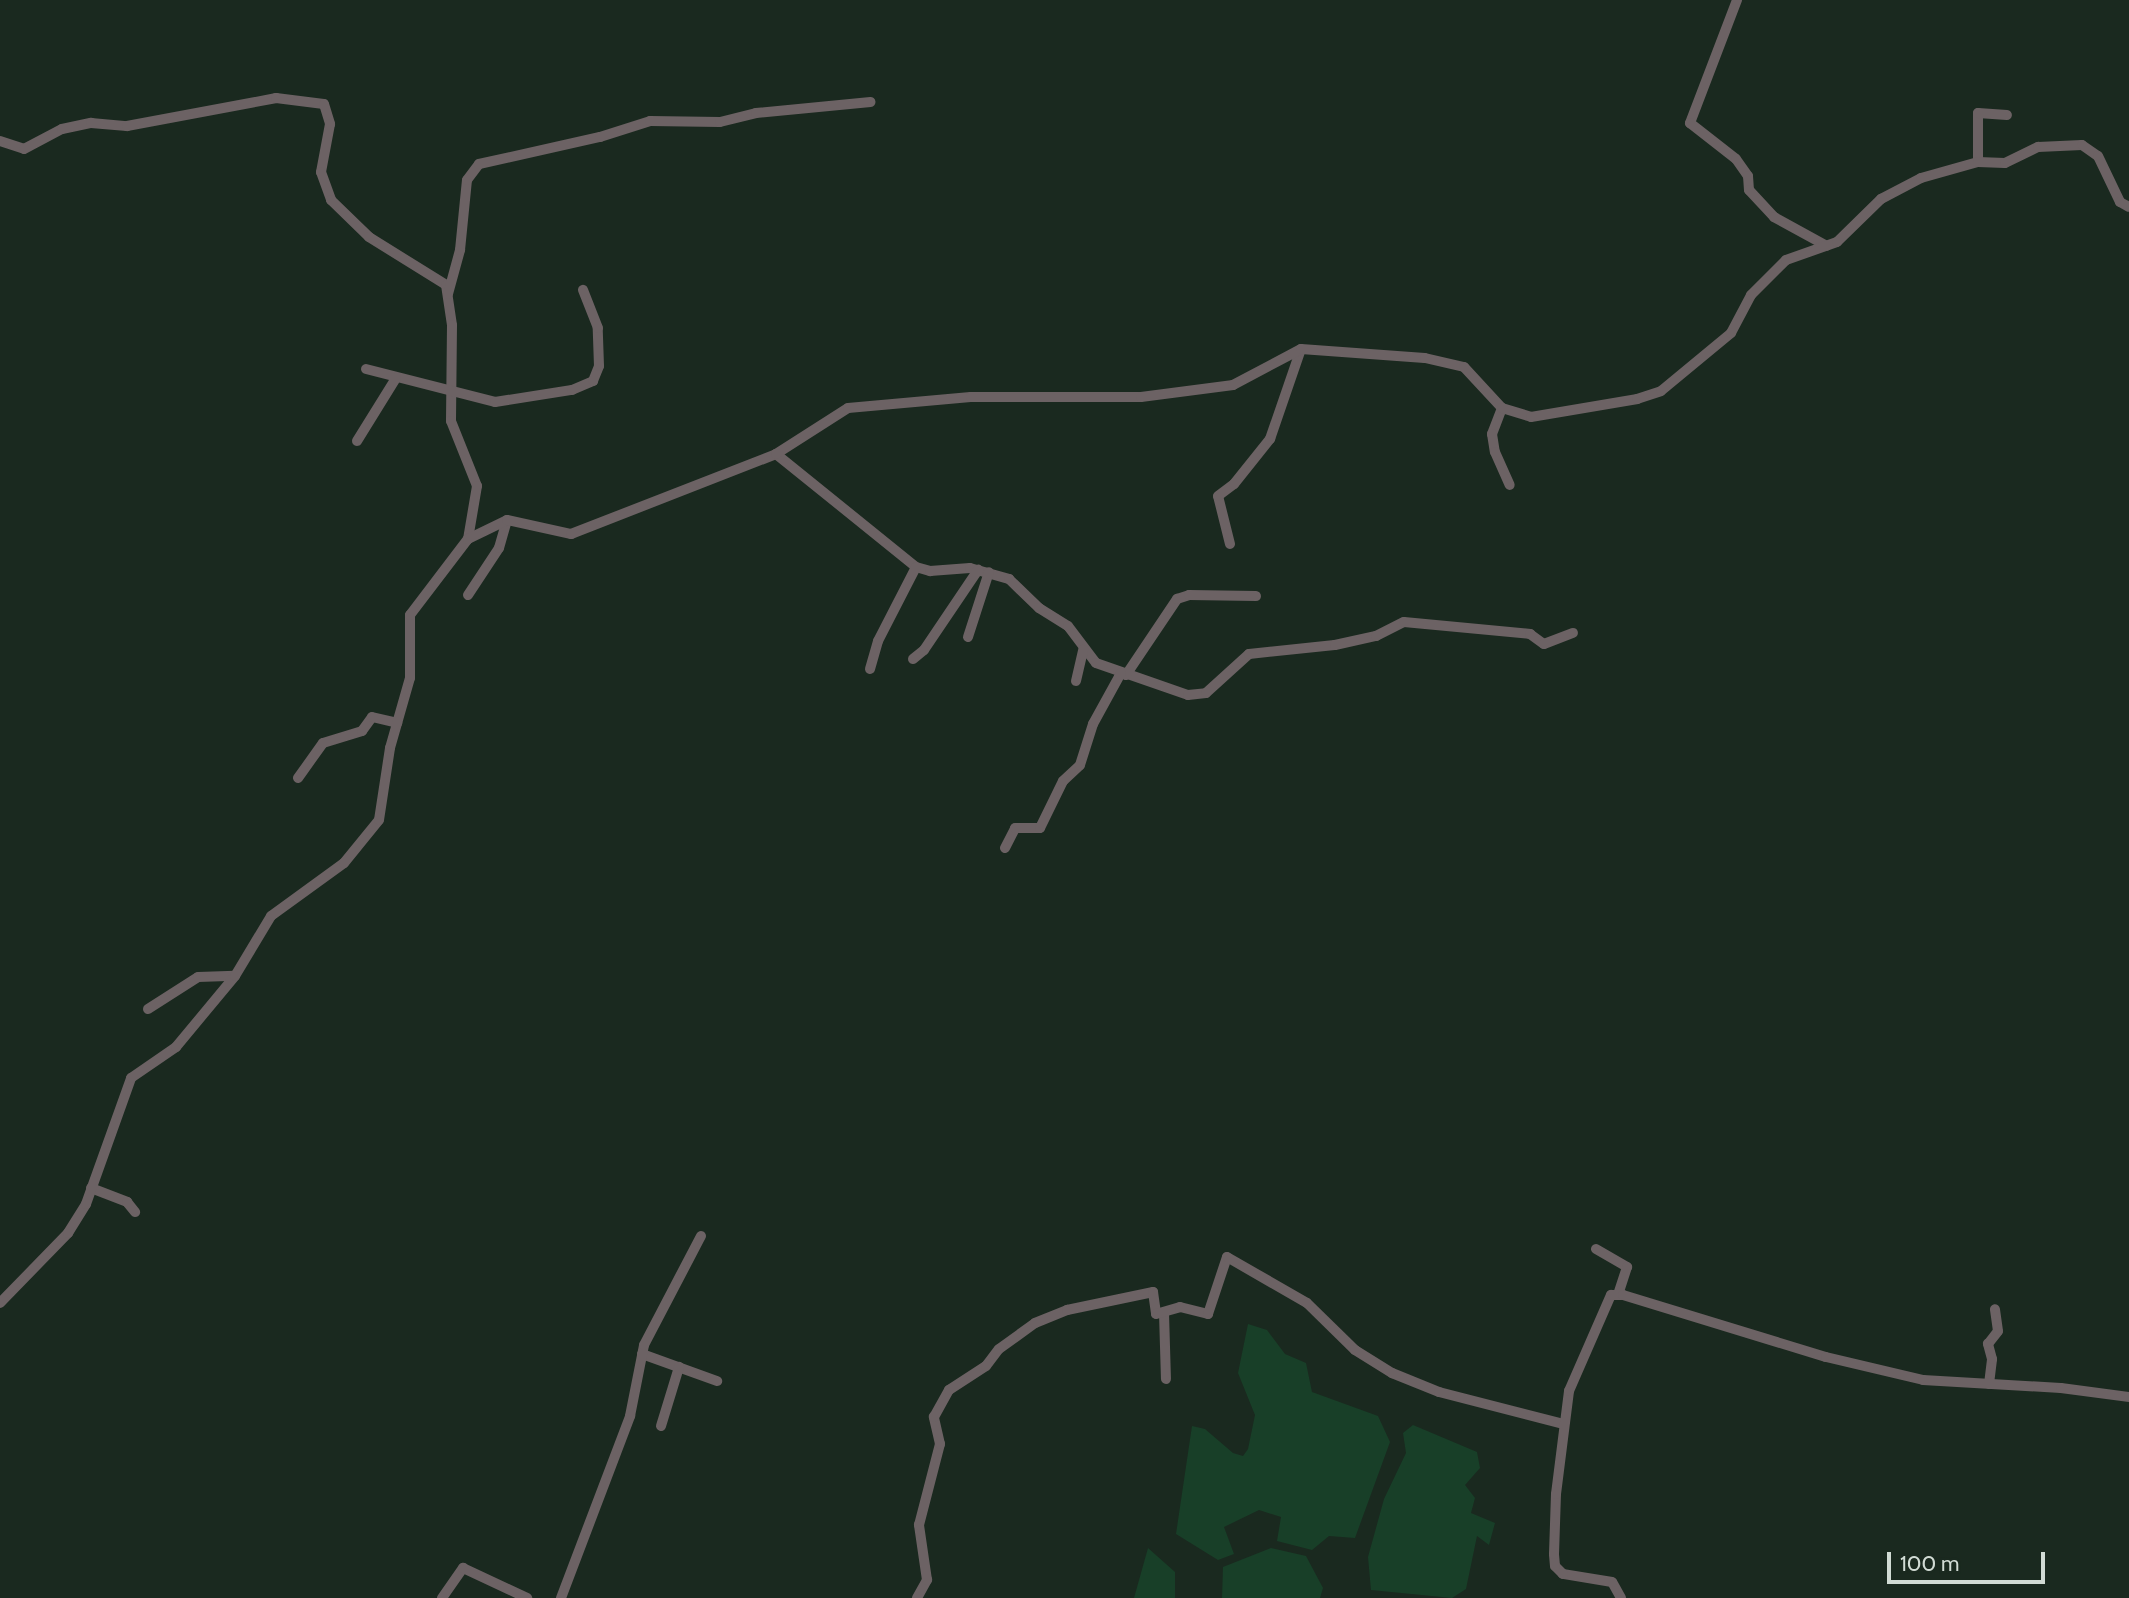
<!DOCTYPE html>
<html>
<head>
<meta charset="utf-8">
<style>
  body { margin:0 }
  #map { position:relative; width:2129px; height:1598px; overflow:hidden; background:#1a291f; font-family:Cabin,sans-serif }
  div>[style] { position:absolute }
  .green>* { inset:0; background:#183f28 }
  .street>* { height:10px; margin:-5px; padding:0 5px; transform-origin:5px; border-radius:5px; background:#6c6264 }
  span { translate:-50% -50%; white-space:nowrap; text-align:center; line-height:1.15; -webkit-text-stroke:5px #1a291f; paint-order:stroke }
  .scale { position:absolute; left:1887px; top:1552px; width:158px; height:32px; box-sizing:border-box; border:4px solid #d1dbd4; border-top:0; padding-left:9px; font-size:21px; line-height:24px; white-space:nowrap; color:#d1dbd4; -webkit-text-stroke:5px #1a291f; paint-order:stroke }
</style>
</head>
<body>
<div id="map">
  <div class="green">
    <i style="clip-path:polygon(1248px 1324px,1267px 1330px,1285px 1354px,1306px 1363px,1312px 1392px,1378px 1416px,1390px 1442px,1355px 1538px,1329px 1536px,1312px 1550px,1277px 1541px,1281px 1517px,1259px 1510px,1224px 1527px,1234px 1554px,1218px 1560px,1176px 1534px,1192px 1426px,1205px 1429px,1233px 1453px,1243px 1456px,1248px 1449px,1255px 1415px,1238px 1373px)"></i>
    <i style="clip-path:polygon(1413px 1425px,1477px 1452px,1480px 1468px,1465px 1485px,1475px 1498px,1471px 1513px,1495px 1523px,1489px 1545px,1477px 1536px,1466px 1589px,1452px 1598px,1371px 1590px,1368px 1557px,1384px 1499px,1406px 1453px,1403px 1433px)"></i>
    <i style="clip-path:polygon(1148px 1548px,1175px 1572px,1175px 1598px,1134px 1598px)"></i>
    <i style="clip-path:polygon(1271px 1548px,1306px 1556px,1323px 1588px,1320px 1598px,1222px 1598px,1223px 1567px)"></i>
  </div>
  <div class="street">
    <i style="left:1737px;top:0;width:132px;rotate:110.9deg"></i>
    <i style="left:1690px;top:123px;width:58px;rotate:38deg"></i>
    <i style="left:1736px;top:159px;width:21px;rotate:55deg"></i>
    <i style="left:1748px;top:176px;width:14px;rotate:86deg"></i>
    <i style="left:1749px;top:190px;width:37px;rotate:47deg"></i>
    <i style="left:1774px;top:217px;width:60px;rotate:28.7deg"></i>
    <i style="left:0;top:141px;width:25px;rotate:18deg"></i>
    <i style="left:24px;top:149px;width:43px;rotate:-27.8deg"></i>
    <i style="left:62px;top:129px;width:30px;rotate:-12deg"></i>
    <i style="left:91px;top:123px;width:36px;rotate:5deg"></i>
    <i style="left:127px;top:126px;width:152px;rotate:-10.6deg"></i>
    <i style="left:276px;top:98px;width:48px;rotate:7.1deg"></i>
    <i style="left:324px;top:104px;width:21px;rotate:73deg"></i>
    <i style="left:330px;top:124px;width:49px;rotate:100.6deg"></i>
    <i style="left:321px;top:172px;width:30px;rotate:70deg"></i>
    <i style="left:331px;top:200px;width:53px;rotate:44.2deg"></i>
    <i style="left:369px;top:237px;width:91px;rotate:31.9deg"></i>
    <i style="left:446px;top:285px;width:40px;rotate:81.5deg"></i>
    <i style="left:452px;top:325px;width:96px;rotate:90.6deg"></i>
    <i style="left:451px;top:421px;width:70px;rotate:68.2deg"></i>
    <i style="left:477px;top:486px;width:54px;rotate:99.6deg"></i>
    <i style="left:1978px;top:162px;width:49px;rotate:-90deg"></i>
    <i style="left:1978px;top:113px;width:29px;rotate:4deg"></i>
    <i style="left:448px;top:294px;width:46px;rotate:-74.7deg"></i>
    <i style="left:460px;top:250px;width:70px;rotate:-84.3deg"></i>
    <i style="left:467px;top:180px;width:20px;rotate:-53deg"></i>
    <i style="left:479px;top:164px;width:124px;rotate:-12.6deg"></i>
    <i style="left:600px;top:137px;width:52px;rotate:-17.7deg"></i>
    <i style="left:650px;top:121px;width:70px;rotate:0.8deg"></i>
    <i style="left:720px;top:122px;width:37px;rotate:-14deg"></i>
    <i style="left:756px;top:113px;width:115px;rotate:-5.5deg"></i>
    <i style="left:366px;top:369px;width:133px;rotate:14.3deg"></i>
    <i style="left:495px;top:402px;width:78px;rotate:-8.9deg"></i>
    <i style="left:572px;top:390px;width:23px;rotate:-23deg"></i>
    <i style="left:593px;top:381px;width:16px;rotate:-68deg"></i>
    <i style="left:599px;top:366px;width:38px;rotate:-92deg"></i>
    <i style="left:598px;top:328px;width:41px;rotate:-111.5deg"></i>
    <i style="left:1502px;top:408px;width:28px;rotate:111deg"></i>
    <i style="left:1492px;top:434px;width:18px;rotate:81deg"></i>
    <i style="left:1495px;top:452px;width:36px;rotate:66deg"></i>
    <i style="left:357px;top:441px;width:74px;rotate:-58.2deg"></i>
    <i style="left:776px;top:454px;width:180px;rotate:38.9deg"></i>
    <i style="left:916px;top:567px;width:15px;rotate:16deg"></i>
    <i style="left:930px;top:571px;width:40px;rotate:-4.3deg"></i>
    <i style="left:970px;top:568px;width:41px;rotate:15.8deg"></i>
    <i style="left:1009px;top:579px;width:42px;rotate:44deg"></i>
    <i style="left:1039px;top:608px;width:34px;rotate:32deg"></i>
    <i style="left:1068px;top:626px;width:46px;rotate:52.9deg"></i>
    <i style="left:1096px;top:663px;width:97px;rotate:19.2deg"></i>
    <i style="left:1188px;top:695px;width:18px;rotate:-6deg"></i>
    <i style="left:1206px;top:693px;width:58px;rotate:-42.2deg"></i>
    <i style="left:1249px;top:654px;width:86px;rotate:-6deg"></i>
    <i style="left:1335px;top:645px;width:42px;rotate:-12.4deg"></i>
    <i style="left:1376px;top:636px;width:31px;rotate:-27deg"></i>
    <i style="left:1404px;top:622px;width:127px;rotate:5.4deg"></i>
    <i style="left:1530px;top:634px;width:17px;rotate:36deg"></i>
    <i style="left:1544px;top:644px;width:31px;rotate:-21deg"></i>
    <i style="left:1230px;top:544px;width:49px;rotate:-104deg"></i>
    <i style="left:1218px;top:496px;width:20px;rotate:-37deg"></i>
    <i style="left:1234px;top:484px;width:58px;rotate:-51.3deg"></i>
    <i style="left:1270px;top:439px;width:95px;rotate:-71deg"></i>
    <i style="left:468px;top:595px;width:56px;rotate:-56.6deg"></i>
    <i style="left:499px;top:548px;width:29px;rotate:-74deg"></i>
    <i style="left:968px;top:637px;width:68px;rotate:-72.1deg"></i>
    <i style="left:913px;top:659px;width:14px;rotate:-39deg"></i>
    <i style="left:924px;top:650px;width:97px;rotate:-56deg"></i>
    <i style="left:870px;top:669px;width:29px;rotate:-74deg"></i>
    <i style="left:878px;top:641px;width:83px;rotate:-62.8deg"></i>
    <i style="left:1126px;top:675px;width:92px;rotate:-56.1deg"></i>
    <i style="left:1177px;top:599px;width:13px;rotate:-18deg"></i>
    <i style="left:1189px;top:595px;width:67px;rotate:0.9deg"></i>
    <i style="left:1076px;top:681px;width:32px;rotate:-77deg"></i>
    <i style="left:298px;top:778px;width:43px;rotate:-54.5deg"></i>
    <i style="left:323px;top:743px;width:41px;rotate:-17.1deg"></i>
    <i style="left:362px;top:731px;width:17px;rotate:-54deg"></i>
    <i style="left:372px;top:717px;width:26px;rotate:13deg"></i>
    <i style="left:1005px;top:848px;width:22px;rotate:-63deg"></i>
    <i style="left:1015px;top:828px;width:25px"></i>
    <i style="left:1040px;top:828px;width:52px;rotate:-63.9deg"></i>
    <i style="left:1063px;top:781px;width:23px;rotate:-43deg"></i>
    <i style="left:1080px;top:765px;width:43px;rotate:-72.4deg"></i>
    <i style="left:1093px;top:724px;width:58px;rotate:-61.2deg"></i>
    <i style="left:148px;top:1009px;width:59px;rotate:-32.6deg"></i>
    <i style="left:198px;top:977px;width:37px;rotate:-2deg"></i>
    <i style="left:91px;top:1188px;width:39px;rotate:21deg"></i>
    <i style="left:127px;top:1202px;width:13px;rotate:51deg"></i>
    <i style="left:1596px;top:1249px;width:36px;rotate:30deg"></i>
    <i style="left:1627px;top:1267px;width:28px;rotate:108deg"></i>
    <i style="left:0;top:1303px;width:98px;rotate:-45.8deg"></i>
    <i style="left:68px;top:1233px;width:34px;rotate:-58deg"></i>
    <i style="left:86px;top:1204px;width:134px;rotate:-70.3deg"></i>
    <i style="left:131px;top:1078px;width:55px;rotate:-34.6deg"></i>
    <i style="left:176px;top:1047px;width:92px;rotate:-50.3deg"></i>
    <i style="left:235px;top:976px;width:70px;rotate:-59deg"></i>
    <i style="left:271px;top:916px;width:90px;rotate:-36deg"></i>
    <i style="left:344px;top:863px;width:55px;rotate:-50.9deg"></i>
    <i style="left:379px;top:820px;width:73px;rotate:-81.3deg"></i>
    <i style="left:390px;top:748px;width:73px;rotate:-74.1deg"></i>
    <i style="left:410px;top:678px;width:63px;rotate:-90deg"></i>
    <i style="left:410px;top:615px;width:96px;rotate:-52.7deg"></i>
    <i style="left:468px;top:539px;width:43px;rotate:-26deg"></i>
    <i style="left:507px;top:520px;width:66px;rotate:12.3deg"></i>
    <i style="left:571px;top:534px;width:220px;rotate:-21.3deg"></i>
    <i style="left:776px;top:454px;width:85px;rotate:-32.6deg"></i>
    <i style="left:848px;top:408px;width:123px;rotate:-5.1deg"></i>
    <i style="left:971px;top:397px;width:170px"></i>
    <i style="left:1141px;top:397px;width:93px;rotate:-7.4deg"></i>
    <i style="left:1233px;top:385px;width:77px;rotate:-27.9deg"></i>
    <i style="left:1301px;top:349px;width:124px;rotate:4.2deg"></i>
    <i style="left:1425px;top:358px;width:40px;rotate:13deg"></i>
    <i style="left:1464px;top:367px;width:56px;rotate:47.2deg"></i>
    <i style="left:1502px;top:408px;width:30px;rotate:17deg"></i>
    <i style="left:1531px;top:417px;width:108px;rotate:-9.6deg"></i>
    <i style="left:1637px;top:399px;width:25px;rotate:-18deg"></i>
    <i style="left:1661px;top:391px;width:91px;rotate:-39.6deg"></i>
    <i style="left:1731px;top:333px;width:43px;rotate:-62.2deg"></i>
    <i style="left:1751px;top:295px;width:49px;rotate:-45deg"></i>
    <i style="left:1786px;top:260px;width:54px;rotate:-19.4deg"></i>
    <i style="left:1837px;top:242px;width:62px;rotate:-44.3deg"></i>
    <i style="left:1881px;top:199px;width:45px;rotate:-27.7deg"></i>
    <i style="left:1921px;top:178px;width:59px;rotate:-15.7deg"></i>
    <i style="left:1978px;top:162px;width:27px;rotate:2deg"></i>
    <i style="left:2005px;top:163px;width:37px;rotate:-26deg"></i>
    <i style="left:2038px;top:147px;width:44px;rotate:-2.6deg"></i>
    <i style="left:2082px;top:145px;width:19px;rotate:35deg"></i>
    <i style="left:2098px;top:156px;width:51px;rotate:64.4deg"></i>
    <i style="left:2120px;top:202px;width:10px;rotate:29deg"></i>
    <i style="left:1164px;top:1313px;width:66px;rotate:88.3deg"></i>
    <i style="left:642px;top:1354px;width:80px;rotate:19.8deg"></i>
    <i style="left:1989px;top:1384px;width:25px;rotate:-83deg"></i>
    <i style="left:1992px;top:1359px;width:16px;rotate:-105deg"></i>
    <i style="left:1988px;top:1344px;width:16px;rotate:-52deg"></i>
    <i style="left:1998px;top:1331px;width:22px;rotate:-98deg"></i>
    <i style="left:661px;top:1426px;width:62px;rotate:-73deg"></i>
    <i style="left:442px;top:1598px;width:37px;rotate:-55deg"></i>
    <i style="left:463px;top:1568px;width:71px;rotate:25.1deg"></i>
    <i style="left:561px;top:1598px;width:195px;rotate:-69.2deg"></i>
    <i style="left:630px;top:1416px;width:72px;rotate:-78.8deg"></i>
    <i style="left:644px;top:1345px;width:123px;rotate:-62.4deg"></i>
    <i style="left:917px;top:1598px;width:21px;rotate:-61deg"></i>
    <i style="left:927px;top:1580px;width:56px;rotate:-98.3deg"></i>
    <i style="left:919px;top:1525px;width:84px;rotate:-75.5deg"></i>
    <i style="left:940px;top:1444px;width:28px;rotate:-103deg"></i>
    <i style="left:934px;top:1417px;width:31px;rotate:-61deg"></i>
    <i style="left:949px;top:1390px;width:44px;rotate:-33deg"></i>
    <i style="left:986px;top:1366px;width:21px;rotate:-53deg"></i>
    <i style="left:999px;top:1349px;width:44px;rotate:-35.8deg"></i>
    <i style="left:1035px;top:1323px;width:35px;rotate:-22deg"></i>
    <i style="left:1067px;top:1310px;width:88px;rotate:-11.8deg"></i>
    <i style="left:1153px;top:1292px;width:22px;rotate:82deg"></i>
    <i style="left:1156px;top:1314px;width:25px;rotate:-16deg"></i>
    <i style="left:1180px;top:1307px;width:29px;rotate:14deg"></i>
    <i style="left:1208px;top:1314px;width:60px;rotate:-71.6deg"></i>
    <i style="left:1227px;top:1257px;width:92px;rotate:29.9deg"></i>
    <i style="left:1307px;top:1303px;width:67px;rotate:44.4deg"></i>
    <i style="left:1355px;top:1350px;width:44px;rotate:31.9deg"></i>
    <i style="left:1392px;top:1373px;width:51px;rotate:22deg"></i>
    <i style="left:1439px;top:1392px;width:129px;rotate:14.4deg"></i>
    <i style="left:1621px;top:1598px;width:18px;rotate:-119deg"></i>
    <i style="left:1612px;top:1582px;width:50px;rotate:-170.7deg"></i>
    <i style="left:1563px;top:1574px;width:11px;rotate:-135deg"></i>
    <i style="left:1555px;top:1566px;width:12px;rotate:-95deg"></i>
    <i style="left:1554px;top:1554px;width:60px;rotate:-88.1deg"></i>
    <i style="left:1556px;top:1494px;width:104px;rotate:-82.8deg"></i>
    <i style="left:1569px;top:1391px;width:105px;rotate:-66.4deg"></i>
    <i style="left:1611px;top:1295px;width:12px"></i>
    <i style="left:1623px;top:1295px;width:212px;rotate:17deg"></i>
    <i style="left:1826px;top:1357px;width:100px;rotate:13.3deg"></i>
    <i style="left:1923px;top:1380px;width:138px;rotate:3.3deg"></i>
    <i style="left:2061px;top:1388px;width:69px;rotate:7.5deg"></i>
  </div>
  <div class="scale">100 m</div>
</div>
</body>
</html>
